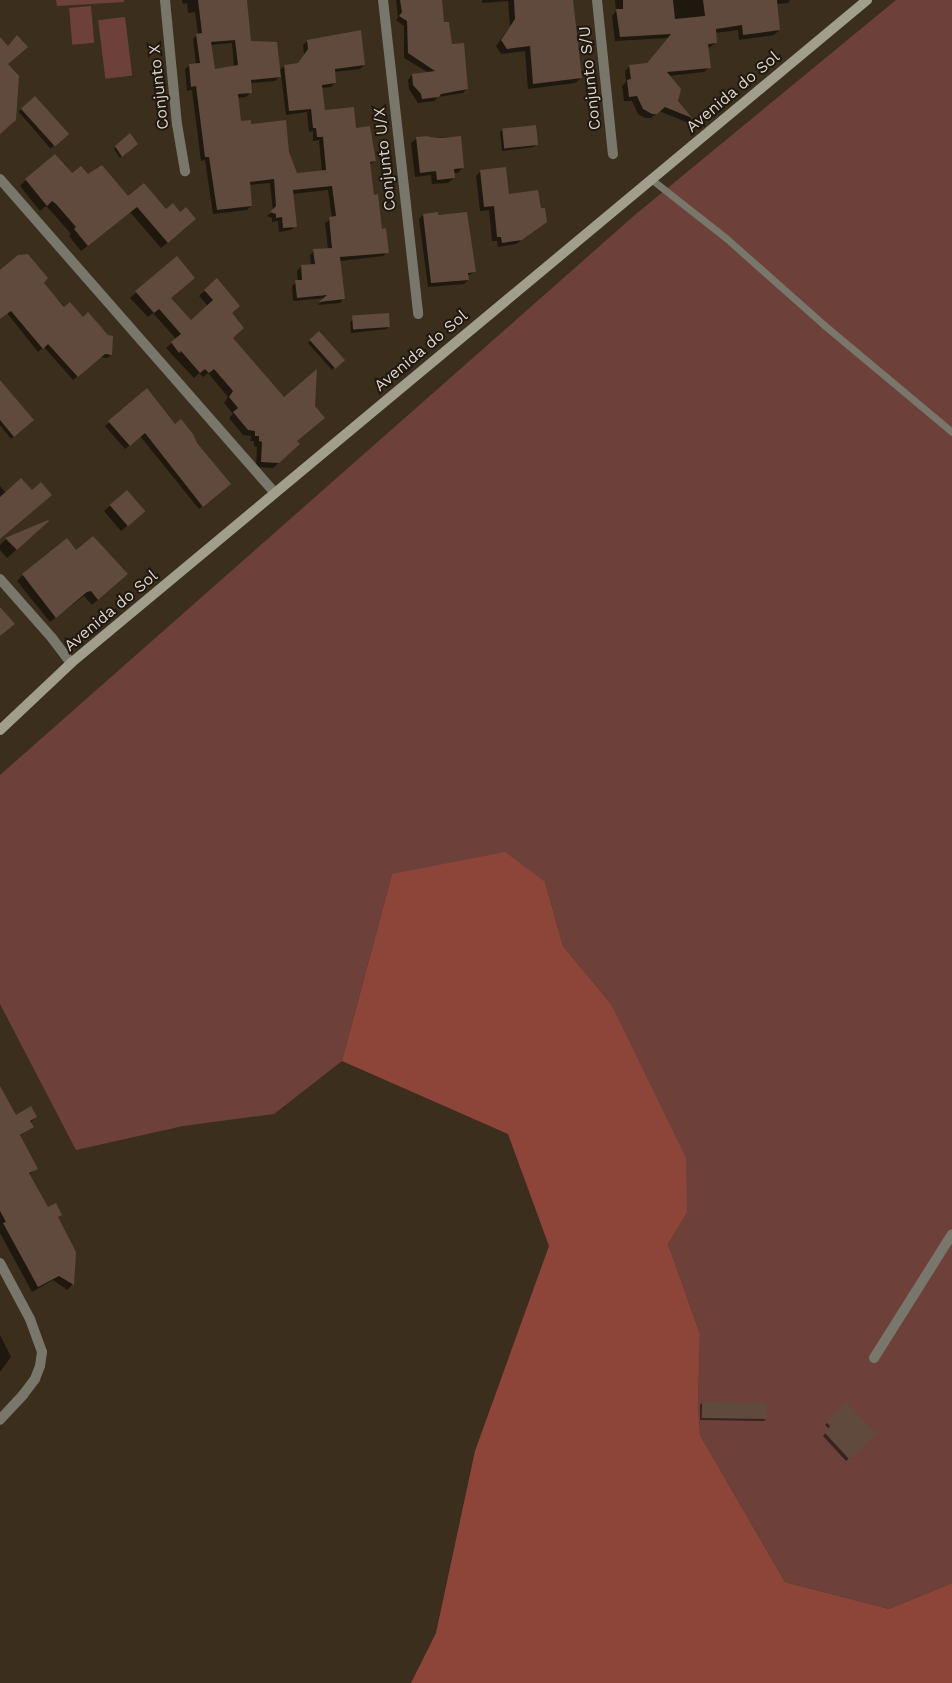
<!DOCTYPE html>
<html>
<head>
<meta charset="utf-8">
<style>
  body { margin:0 }
  #map { position:relative; width:952px; height:1683px; overflow:hidden; background:#3b2e1c; font-family:"Work Sans",sans-serif }
  div>[style] { position:absolute }
  .green>* { inset:0; background:#6d4139; transform-origin:0 0 }
  .forest>* { inset:0; background:#8d4539 }
  .shadow>* { inset:0; background:#0007; transform-origin:0 0 }
  .building>* { inset:0; background:#5f4a3d; transform-origin:0 0 }
  .lane>* { height:7px; margin:-3.5px; padding:0 3.5px; transform-origin:3.5px; border-radius:3.5px; background:#79776c }
  .street>* { height:10px; margin:-5px; padding:0 5px; transform-origin:5px; border-radius:5px; background:#79776c }
  .secondary>* { height:10px; margin:-5px; padding:0 5px; transform-origin:5px; border-radius:5px; background:#a19e8d }
  span { translate:-50% -50%; white-space:nowrap; text-align:center; line-height:1.15; -webkit-text-stroke:4px #1e1810; paint-order:stroke }
  .street-label { font-size:16px; color:#ded6cb }
</style>
</head>
<body>
<div id="map">
  <div class="green">
    <i style="clip-path:polygon(56px 0,124px 0,124px 2px,57px 6px)"></i>
    <i style="clip-path:polygon(896px 0,952px 0,952px 1583px,889px 1609px,785px 1582px,700px 1435px,698px 1403px,700px 1334px,668px 1244px,687px 1213px,611px 1004px,563px 946px,545px 882px,392px 874px,342px 1061px,274px 1114px,183px 1126px,76px 1150px,0 1004px,0 775px,636px 214px)"></i>
    <i style="left:91px;top:6px;width:37px;height:22px;rotate:85deg"></i>
    <i style="left:125px;top:17px;width:59px;height:27px;rotate:83deg"></i>
  </div>
  <div class="forest">
    <i style="clip-path:polygon(505px 852px,545px 882px,563px 946px,611px 1004px,686px 1158px,687px 1213px,668px 1244px,700px 1334px,698px 1403px,700px 1435px,785px 1582px,889px 1609px,952px 1583px,952px 1683px,411px 1683px,436px 1633px,475px 1451px,549px 1246px,508px 1134px,342px 1061px,392px 874px)"></i>
  </div>
  <div class="shadow">
    <i style="clip-path:polygon(evenodd,182px 0,247px 0,250px 42px,279px 71px,284px 66px,297px 65px,304px 55px,303px 45px,308px 41px,364px 65px,360px 69px,334px 72px,335px 83px,331px 87px,321px 88px,324px 111px,355px 129px,375px 161px,369px 165px,373px 196px,387px 252px,383px 256px,340px 261px,344px 298px,340px 303px,318px 305px,325px 298px,293px 301px,292px 286px,298px 281px,297px 271px,301px 267px,311px 266px,310px 255px,314px 251px,328px 249px,325px 223px,332px 218px,328px 190px,292px 194px,295px 226px,291px 230px,279px 232px,278px 221px,272px 222px,272px 218px,267px 216px,273px 211px,270px 183px,249px 185px,251px 206px,247px 210px,213px 214px,205px 160px,201px 161px,192px 90px,187px 91px,185px 69px,190px 65px,196px 64px,193px 39px,198px 34px,195px 12px,188px 13px,187px 3px,183px 4px,182px 0,232px 43px,234px 67px,214px 70px,210px 45px,232px 43px,182px 0,281px 75px,286px 115px,307px 112px,309px 132px,313px 131px,313px 141px,319px 140px,322px 172px,297px 175px,288px 152px,250px 126px,240px 122px,237px 98px,246px 97px,251px 92px,250px 83px,275px 81px,281px 75px)"></i>
    <i style="clip-path:polygon(396px 0,441px 0,443px 24px,467px 88px,463px 93px,438px 97px,434px 101px,418px 103px,409px 89px,408px 80px,412px 75px,429px 73px,404px 58px,404px 26px,396px 20px,398px 18px)"></i>
    <i style="clip-path:polygon(482px 0,572px 0,581px 78px,575px 83px,528px 89px,525px 51px,501px 54px,496px 46px,510px 26px,508px 1px,482px 3px)"></i>
    <i style="clip-path:polygon(615px 0,790px 0,788px 3px,776px 4px,779px 30px,774px 35px,739px 40px,738px 30px,715px 33px,716px 43px,708px 48px,709px 67px,704px 72px,668px 76px,677px 101px,691px 118px,686px 122px,659px 111px,651px 118px,645px 118px,638px 114px,632px 101px,624px 101px,622px 86px,626px 82px,625px 71px,630px 66px,646px 64px,668px 38px,615px 41px,612px 16px,616px 11px)"></i>
    <i style="left:35px;top:97px;width:49px;height:22px;rotate:49deg"></i>
    <i style="clip-path:polygon(502px 130px,536px 145px,534px 147px,502px 151px,500px 132px)"></i>
    <i style="clip-path:polygon(460px 137px,463px 167px,458px 173px,453px 173px,454px 178px,448px 183px,432px 184px,431px 175px,415px 177px,411px 143px,417px 138px)"></i>
    <i style="clip-path:polygon(136px 144px,120px 158px,114px 149px,116px 147px)"></i>
    <i style="clip-path:polygon(481px 171px,508px 195px,541px 226px,516px 244px,498px 247px,497px 241px,492px 241px,489px 210px,480px 211px,476px 176px)"></i>
    <i style="clip-path:polygon(72px 175px,88px 176px,128px 198px,166px 211px,189px 225px,161px 248px,130px 212px,81px 251px,69px 236px,71px 234px,50px 210px,46px 206px,40px 211px,20px 186px,26px 180px)"></i>
    <i style="clip-path:polygon(423px 215px,474px 272px,467px 276px,468px 280px,464px 284px,428px 287px,419px 219px)"></i>
    <i style="clip-path:polygon(177px 258px,170px 298px,191px 322px,208px 306px,199px 296px,217px 280px,230px 314px,232px 338px,296px 441px,293px 450px,273px 468px,256px 467px,257px 447px,254px 446px,254px 441px,250px 441px,251px 436px,243px 435px,229px 418px,233px 414px,224px 403px,228px 397px,208px 373px,203px 377px,199px 373px,194px 378px,166px 348px,176px 339px,153px 313px,148px 317px,130px 298px)"></i>
    <i style="clip-path:polygon(0 272px,42px 283px,111px 355px,107px 358px,100px 357px,73px 380px,44px 347px,38px 352px,7px 313px,0 319px)"></i>
    <i style="clip-path:polygon(353px 320px,389px 326px,387px 329px,351px 333px,350px 322px)"></i>
    <i style="left:319px;top:333px;width:36px;height:15px;rotate:48deg"></i>
    <i style="clip-path:polygon(0 389px,32px 420px,11px 439px,0 425px)"></i>
    <i style="clip-path:polygon(146px 390px,175px 426px,196px 443px,225px 487px,199px 509px,140px 436px,125px 449px,105px 426px)"></i>
    <i style="clip-path:polygon(0 486px,6px 493px,32px 492px,50px 495px,0 538px)"></i>
    <i style="clip-path:polygon(127px 491px,138px 517px,121px 531px,104px 511px)"></i>
    <i style="clip-path:polygon(39px 530px,7px 558px,0 550px,0 545px,6px 539px)"></i>
    <i style="clip-path:polygon(76px 552px,121px 580px,92px 605px,84px 596px,50px 622px,17px 581px,23px 575px)"></i>
    <i style="clip-path:polygon(0 1088px,15px 1116px,36px 1117px,30px 1123px,32px 1127px,19px 1137px,36px 1168px,29px 1175px,47px 1209px,61px 1215px,57px 1218px,75px 1252px,72px 1285px,67px 1290px,53px 1280px,32px 1292px,0 1233px)"></i>
    <i style="clip-path:polygon(0 1335px,11px 1357px,0 1372px)"></i>
    <i style="clip-path:polygon(702px 1403px,766px 1419px,764px 1421px,700px 1420px,700px 1405px)"></i>
    <i style="clip-path:polygon(846px 1403px,875px 1434px,846px 1461px,823px 1436px,829px 1429px,825px 1425px)"></i>
  </div>
  <div class="building">
    <i style="clip-path:polygon(evenodd,198px 0,247px 0,251px 41px,277px 42px,281px 77px,251px 80px,252px 93px,238px 94px,241px 121px,251px 120px,251px 124px,286px 120px,289px 152px,297px 173px,326px 170px,323px 137px,317px 137px,316px 128px,313px 128px,311px 109px,289px 111px,284px 65px,298px 63px,308px 49px,307px 40px,361px 30px,365px 65px,335px 69px,336px 83px,322px 85px,325px 110px,354px 107px,356px 128px,370px 126px,376px 161px,370px 162px,374px 195px,378px 194px,382px 229px,386px 228px,389px 253px,340px 257px,345px 299px,319px 302px,327px 295px,297px 298px,295px 280px,302px 280px,301px 265px,315px 264px,313px 249px,332px 248px,329px 217px,336px 216px,332px 186px,293px 190px,297px 227px,283px 228px,282px 217px,276px 218px,276px 214px,270px 212px,276px 206px,274px 179px,250px 182px,252px 206px,217px 210px,209px 157px,205px 157px,196px 86px,191px 87px,189px 64px,200px 63px,196px 34px,202px 33px,198px 0,235px 40px,238px 65px,215px 69px,211px 42px,235px 40px)"></i>
    <i style="clip-path:polygon(400px 0,442px 0,444px 22px,449px 22px,452px 44px,464px 43px,468px 89px,441px 94px,439px 97px,422px 99px,421px 94px,413px 85px,412px 74px,435px 71px,408px 53px,407px 21px,399px 16px,402px 12px)"></i>
    <i style="clip-path:polygon(514px 0,573px 0,582px 78px,533px 84px,530px 46px,507px 49px,501px 40px,515px 19px)"></i>
    <i style="clip-path:polygon(623px 0,673px 0,675px 19px,705px 16px,703px 0,777px 0,780px 30px,743px 35px,742px 25px,716px 29px,717px 43px,708px 44px,711px 68px,667px 72px,681px 89px,678px 101px,692px 118px,665px 107px,657px 114px,652px 114px,643px 109px,637px 96px,629px 97px,627px 80px,631px 79px,629px 65px,647px 63px,671px 34px,620px 37px,616px 9px,623px 9px)"></i>
    <i style="clip-path:polygon(17px 35px,28px 47px,8px 64px,19px 76px,16px 120px,0 134px,0 37px,8px 46px)"></i>
    <i style="left:35px;top:96px;width:51px;height:19px;rotate:48deg"></i>
    <i style="left:536px;top:125px;width:20px;height:34px;rotate:84deg"></i>
    <i style="clip-path:polygon(130px 133px,138px 144px,122px 157px,115px 146px)"></i>
    <i style="clip-path:polygon(428px 136px,429px 137px,442px 138px,461px 136px,464px 168px,454px 169px,455px 178px,437px 180px,436px 171px,420px 173px,416px 137px)"></i>
    <i style="clip-path:polygon(55px 154px,72px 173px,81px 166px,88px 174px,102px 165px,128px 196px,144px 183px,166px 209px,173px 203px,180px 212px,186px 207px,196px 219px,168px 243px,137px 207px,88px 246px,74px 229px,76px 227px,56px 204px,52px 201px,47px 206px,25px 179px)"></i>
    <i style="clip-path:polygon(506px 167px,509px 194px,538px 190px,541px 208px,545px 208px,547px 222px,522px 240px,502px 243px,501px 237px,497px 237px,494px 206px,484px 207px,480px 170px)"></i>
    <i style="clip-path:polygon(438px 212px,438px 215px,467px 212px,476px 272px,468px 273px,469px 280px,431px 283px,423px 214px)"></i>
    <i style="clip-path:polygon(28px 254px,48px 278px,44px 283px,64px 307px,70px 302px,83px 317px,88px 312px,108px 335px,113px 336px,112px 355px,105px 354px,78px 377px,48px 344px,43px 349px,11px 311px,0 319px,0 270px,18px 255px)"></i>
    <i style="clip-path:polygon(177px 256px,195px 278px,171px 298px,191px 320px,213px 300px,204px 290px,217px 278px,240px 306px,232px 313px,244px 328px,233px 338px,284px 397px,317px 369px,315px 406px,325px 418px,297px 441px,300px 444px,279px 463px,261px 462px,262px 442px,259px 441px,259px 436px,255px 436px,255px 431px,248px 430px,233px 412px,238px 408px,229px 397px,233px 391px,214px 369px,209px 373px,205px 369px,200px 373px,181px 351px,179px 353px,171px 342px,181px 334px,159px 309px,154px 313px,135px 291px)"></i>
    <i style="left:389px;top:313px;width:14px;height:37px;rotate:86deg"></i>
    <i style="left:319px;top:331px;width:39px;height:13px;rotate:48deg"></i>
    <i style="clip-path:polygon(0 380px,34px 420px,14px 437px,0 420px)"></i>
    <i style="clip-path:polygon(147px 388px,175px 424px,181px 419px,193px 434px,197px 443px,231px 484px,203px 507px,145px 433px,130px 446px,108px 421px)"></i>
    <i style="clip-path:polygon(21px 478px,32px 490px,41px 482px,52px 495px,0 539px,0 497px)"></i>
    <i style="left:127px;top:490px;width:28px;height:23px;rotate:49deg"></i>
    <i style="clip-path:polygon(48px 520px,49px 521px,17px 550px,5px 538px)"></i>
    <i style="clip-path:polygon(93px 536px,128px 574px,98px 600px,91px 591px,87px 592px,56px 618px,22px 574px,67px 538px,76px 550px)"></i>
    <i style="clip-path:polygon(0 607px,15px 624px,0 636px)"></i>
    <i style="clip-path:polygon(0 1086px,16px 1115px,31px 1106px,37px 1117px,30px 1121px,34px 1127px,20px 1135px,38px 1169px,29px 1173px,48px 1207px,56px 1203px,62px 1215px,58px 1217px,76px 1252px,74px 1285px,59px 1276px,38px 1287px,3px 1223px,6px 1222px,0 1211px)"></i>
    <i style="left:702px;top:1402px;width:65px;height:16px;rotate:1deg"></i>
    <i style="clip-path:polygon(846px 1402px,877px 1434px,849px 1459px,825px 1433px,830px 1426px,826px 1422px)"></i>
  </div>
  <div class="lane">
    <i style="left:651px;top:179px;width:95px;rotate:38.2deg"></i>
    <i style="left:726px;top:238px;width:131px;rotate:41.6deg"></i>
    <i style="left:824px;top:325px;width:167px;rotate:39.9deg"></i>
  </div>
  <div class="street">
    <i style="left:165px;top:0;width:125px;rotate:84.5deg"></i>
    <i style="left:177px;top:124px;width:48px;rotate:80.3deg"></i>
    <i style="left:383px;top:0;width:316px;rotate:83.6deg"></i>
    <i style="left:597px;top:0;width:155px;rotate:84.1deg"></i>
    <i style="left:0;top:179px;width:416px;rotate:48.8deg"></i>
    <i style="left:0;top:579px;width:79px;rotate:48.6deg"></i>
    <i style="left:52px;top:638px;width:31px;rotate:53deg"></i>
    <i style="left:0;top:1263px;width:64px;rotate:61.8deg"></i>
    <i style="left:30px;top:1319px;width:35px;rotate:70deg"></i>
    <i style="left:42px;top:1352px;width:14px;rotate:98deg"></i>
    <i style="left:40px;top:1366px;width:14px;rotate:111deg"></i>
    <i style="left:35px;top:1379px;width:20px;rotate:127deg"></i>
    <i style="left:23px;top:1395px;width:34px;rotate:133deg"></i>
    <i style="left:874px;top:1358px;width:146px;rotate:-57.8deg"></i>
  </div>
  <div class="secondary">
    <i style="left:0;top:730px;width:98px;rotate:-43.3deg"></i>
    <i style="left:71px;top:663px;width:1036px;rotate:-39.79deg"></i>
  </div>
  <div class="street-label">
    <span style="left:590px;top:78px;rotate:-96deg">Conjunto S/U</span>
    <span style="left:159px;top:87px;rotate:-96deg">Conjunto X</span>
    <span style="left:733px;top:92px;rotate:-40deg">Avenida do Sol</span>
    <span style="left:385px;top:159px;rotate:-96deg">Conjunto U/X</span>
    <span style="left:421px;top:351px;rotate:-40deg">Avenida do Sol</span>
    <span style="left:111px;top:611px;rotate:-40deg">Avenida do Sol</span>
  </div>
</div>
</body>
</html>
